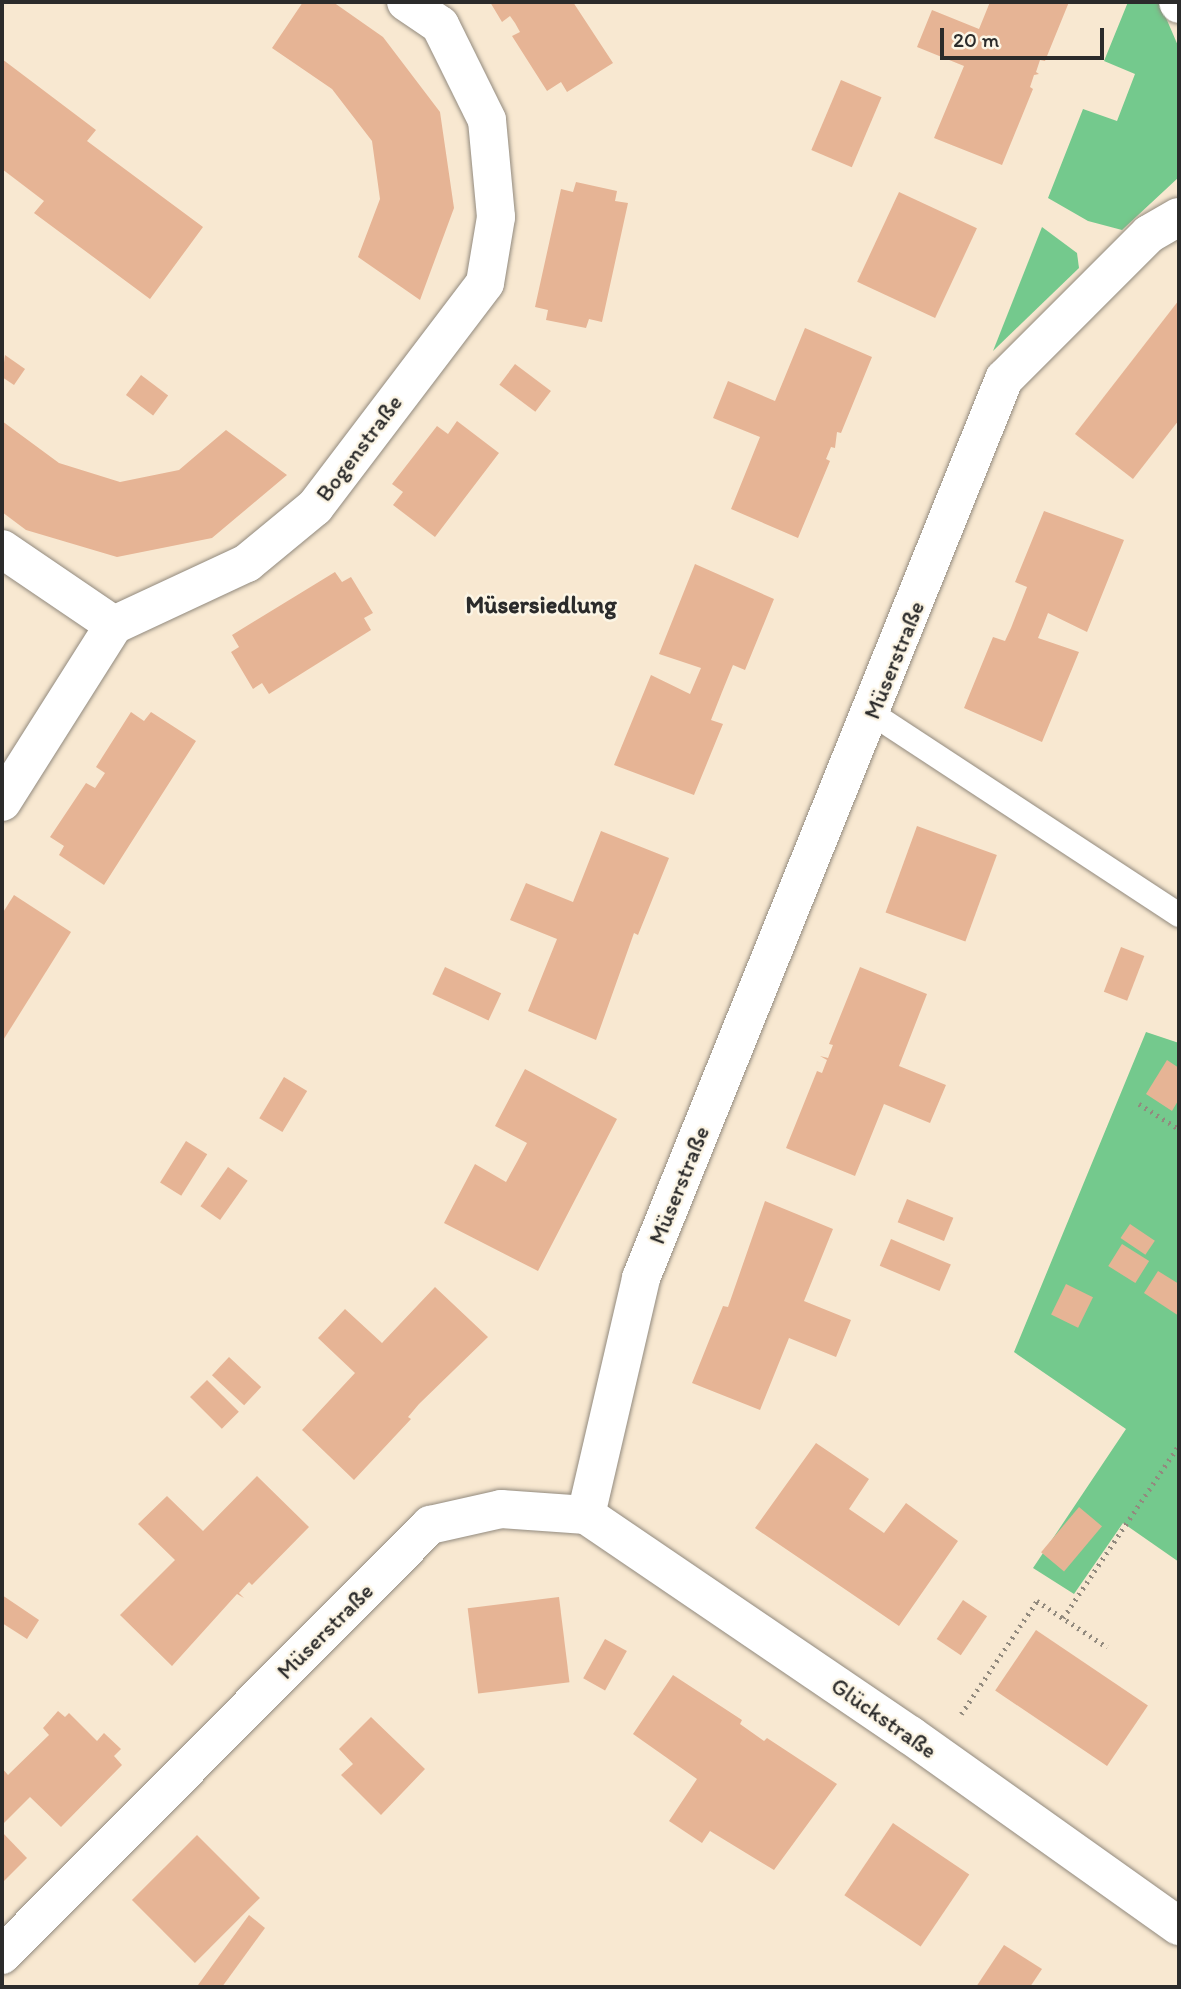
<!DOCTYPE html>
<html>
<head>
<meta charset="utf-8">
<style>
  body { margin:0 }
  #map { position:relative; width:1181px; height:1989px; overflow:hidden; background:#f8e8d1; font-family:Itim,sans-serif }
  div>[style] { position:absolute }
  .green>* { inset:0; background:#74c98d }
  .building>* { inset:0; background:#e6b495; transform-origin:0 0 }
  .path>* { height:4.5px; margin-top:-2.25px; transform-origin:0; background:repeating-linear-gradient(90deg,#928a7e 0 2px,transparent 0 7px) }
  .roads { filter:drop-shadow(0 0 2px #928a7e) drop-shadow(0 0 2px #928a7e) }
  .lane>* { height:24px; margin:-12px; padding:0 12px; transform-origin:12px; border-radius:12px; background:#fff }
  .street>* { height:38px; margin:-19px; padding:0 19px; transform-origin:19px; border-radius:19px; background:#fff }
  span { translate:-50% -50%; white-space:nowrap; text-align:center; line-height:1.15; -webkit-text-stroke:5px #fcf5e5; paint-order:stroke }
  .street-label { font-size:23px; color:#2b2b2b }
  .neighbourhood-label { font-size:24px; color:#2b2b2b; font-weight:700 }
  .frame { position:absolute; inset:0; border:4px solid #2b2b2b; pointer-events:none }
  .scale { position:absolute; left:940px; top:28px; width:164px; height:32px; box-sizing:border-box; border:4px solid #2b2b2b; border-top:0; padding-left:9px; font-size:21px; line-height:24px; white-space:nowrap; color:#2b2b2b; -webkit-text-stroke:5px #fcf5e5; paint-order:stroke }
</style>
</head>
<body>
<div id="map">
  <div class="green">
    <i style="clip-path:polygon(1128px 2px,1160px 4px,1179px 48px,1179px 177px,1122px 230px,1088px 221px,1048px 198px,1083px 109px,1117px 121px,1135px 74px,1104px 61px)"></i>
    <i style="clip-path:polygon(1042px 227px,1077px 253px,1079px 268px,993px 351px)"></i>
    <i style="clip-path:polygon(1146px 1032px,1179px 1043px,1179px 1562px,1123px 1523px,1074px 1594px,1033px 1568px,1126px 1429px,1014px 1352px)"></i>
  </div>
  <div class="building">
    <i style="clip-path:polygon(303px 2px,333px 2px,383px 37px,440px 112px,454px 208px,420px 300px,358px 257px,380px 199px,372px 141px,332px 89px,272px 48px)"></i>
    <i style="clip-path:polygon(490px 2px,573px 2px,613px 63px,567px 92px,561px 82px,547px 91px,512px 36px,520px 32px,515px 23px,510px 16px,502px 22px)"></i>
    <i style="clip-path:polygon(990px 2px,1069px 2px,1045px 61px,1040px 60px,1036px 72px,1039px 74px,1034px 75px,1030px 87px,1033px 89px,1002px 165px,934px 138px,964px 66px,917px 47px,932px 10px,979px 29px)"></i>
    <i style="clip-path:polygon(2px 59px,96px 130px,87px 141px,203px 227px,150px 299px,34px 213px,44px 201px,2px 169px)"></i>
    <i style="left:841px;top:80px;width:44px;height:76px;rotate:23deg"></i>
    <i style="clip-path:polygon(576px 182px,617px 191px,615px 201px,628px 203px,602px 322px,589px 319px,586px 328px,546px 320px,548px 310px,535px 307px,561px 189px,573px 192px)"></i>
    <i style="left:899px;top:192px;width:86px;height:99px;rotate:25deg"></i>
    <i style="clip-path:polygon(1179px 300px,1179px 420px,1133px 479px,1075px 434px)"></i>
    <i style="clip-path:polygon(805px 328px,872px 357px,841px 433px,837px 432px,835px 448px,831px 447px,826px 459px,830px 461px,798px 538px,731px 509px,760px 437px,713px 418px,728px 381px,775px 401px)"></i>
    <i style="clip-path:polygon(5px 355px,25px 369px,14px 385px,2px 377px)"></i>
    <i style="left:515px;top:364px;width:45px;height:26px;rotate:37deg"></i>
    <i style="left:141px;top:375px;width:34px;height:25px;rotate:37deg"></i>
    <i style="clip-path:polygon(2px 421px,59px 463px,120px 482px,179px 470px,226px 430px,287px 475px,212px 538px,117px 557px,26px 530px,2px 512px)"></i>
    <i style="clip-path:polygon(457px 421px,499px 453px,435px 537px,393px 505px,403px 492px,392px 484px,437px 426px,448px 434px)"></i>
    <i style="clip-path:polygon(1044px 511px,1124px 540px,1087px 632px,1048px 613px,1043px 626px,1038px 638px,1079px 652px,1042px 742px,964px 708px,993px 637px,1005px 641px,1011px 628px,1027px 587px,1015px 582px)"></i>
    <i style="clip-path:polygon(695px 564px,774px 599px,745px 670px,733px 665px,722px 692px,711px 720px,723px 724px,694px 795px,614px 765px,651px 675px,690px 694px,701px 668px,659px 654px)"></i>
    <i style="clip-path:polygon(335px 572px,342px 582px,351px 577px,373px 613px,364px 618px,371px 630px,269px 694px,262px 683px,253px 689px,231px 652px,239px 647px,232px 635px)"></i>
    <i style="clip-path:polygon(131px 712px,144px 721px,151px 712px,196px 741px,104px 885px,59px 855px,64px 846px,50px 837px,86px 783px,95px 788px,105px 773px,96px 767px)"></i>
    <i style="left:917px;top:826px;width:85px;height:92px;rotate:20deg"></i>
    <i style="clip-path:polygon(601px 831px,669px 858px,638px 935px,634px 933px,596px 1040px,528px 1011px,557px 939px,510px 920px,526px 883px,573px 902px)"></i>
    <i style="clip-path:polygon(14px 895px,71px 932px,2px 1042px,2px 914px)"></i>
    <i style="left:1121px;top:947px;width:25px;height:48px;rotate:21deg"></i>
    <i style="left:445px;top:967px;width:62px;height:30px;rotate:25deg"></i>
    <i style="clip-path:polygon(860px 967px,927px 994px,899px 1066px,946px 1085px,930px 1123px,884px 1104px,855px 1176px,786px 1148px,817px 1071px,822px 1073px,827px 1060px,820px 1056px,828px 1058px,833px 1045px,829px 1044px)"></i>
    <i style="clip-path:polygon(1167px 1060px,1179px 1068px,1179px 1099px,1172px 1111px,1146px 1094px)"></i>
    <i style="clip-path:polygon(525px 1069px,617px 1119px,538px 1271px,444px 1223px,475px 1164px,506px 1182px,517px 1162px,527px 1143px,495px 1126px)"></i>
    <i style="left:284px;top:1077px;width:27px;height:48px;rotate:31deg"></i>
    <i style="left:186px;top:1141px;width:25px;height:49px;rotate:32deg"></i>
    <i style="left:228px;top:1167px;width:24px;height:48px;rotate:35deg"></i>
    <i style="left:907px;top:1199px;width:50px;height:25px;rotate:22deg"></i>
    <i style="clip-path:polygon(765px 1201px,833px 1229px,804px 1301px,851px 1320px,836px 1357px,789px 1338px,760px 1410px,692px 1383px,723px 1306px,728px 1307px)"></i>
    <i style="left:1130px;top:1224px;width:30px;height:17px;rotate:34deg"></i>
    <i style="left:891px;top:1239px;width:65px;height:29px;rotate:23deg"></i>
    <i style="left:1122px;top:1244px;width:32px;height:26px;rotate:32deg"></i>
    <i style="clip-path:polygon(1158px 1271px,1179px 1284px,1179px 1316px,1144px 1293px)"></i>
    <i style="left:1066px;top:1284px;width:30px;height:34px;rotate:26deg"></i>
    <i style="clip-path:polygon(435px 1287px,488px 1337px,419px 1404px,408px 1417px,411px 1419px,354px 1480px,302px 1430px,355px 1373px,318px 1338px,345px 1309px,382px 1343px)"></i>
    <i style="left:229px;top:1357px;width:44px;height:25px;rotate:43deg"></i>
    <i style="left:207px;top:1380px;width:45px;height:24px;rotate:45deg"></i>
    <i style="clip-path:polygon(816px 1443px,869px 1479px,849px 1509px,884px 1533px,906px 1503px,958px 1541px,899px 1626px,755px 1528px)"></i>
    <i style="clip-path:polygon(257px 1476px,309px 1527px,252px 1585px,249px 1582px,239px 1593px,244px 1598px,237px 1594px,172px 1666px,120px 1615px,175px 1560px,138px 1524px,167px 1496px,203px 1531px)"></i>
    <i style="left:1079px;top:1507px;width:30px;height:59px;rotate:40deg"></i>
    <i style="clip-path:polygon(2px 1595px,39px 1620px,27px 1639px,2px 1623px)"></i>
    <i style="left:559px;top:1597px;width:86px;height:92px;rotate:83deg"></i>
    <i style="left:963px;top:1600px;width:29px;height:47px;rotate:34deg"></i>
    <i style="left:1036px;top:1630px;width:135px;height:73px;rotate:34deg"></i>
    <i style="left:605px;top:1639px;width:25px;height:45px;rotate:29deg"></i>
    <i style="clip-path:polygon(673px 1675px,742px 1720px,740px 1724px,764px 1741px,767px 1738px,837px 1784px,774px 1870px,710px 1831px,702px 1843px,669px 1821px,697px 1779px,633px 1734px)"></i>
    <i style="clip-path:polygon(58px 1711px,65px 1717px,69px 1713px,97px 1741px,104px 1733px,121px 1749px,114px 1756px,122px 1765px,61px 1827px,30px 1797px,2px 1825px,2px 1768px,8px 1775px,49px 1735px,43px 1728px)"></i>
    <i style="clip-path:polygon(371px 1717px,425px 1769px,381px 1815px,341px 1775px,353px 1764px,339px 1749px)"></i>
    <i style="left:893px;top:1823px;width:92px;height:87px;rotate:34deg"></i>
    <i style="clip-path:polygon(2px 1832px,27px 1858px,2px 1883px)"></i>
    <i style="left:197px;top:1835px;width:89px;height:92px;rotate:45deg"></i>
    <i style="clip-path:polygon(249px 1915px,265px 1928px,222px 1987px,201px 1987px,198px 1985px)"></i>
    <i style="clip-path:polygon(1004px 1945px,1042px 1969px,1030px 1987px,976px 1987px)"></i>
  </div>
  <div class="path">
    <i style="left:1139px;top:1104px;width:47px;rotate:32deg"></i>
    <i style="left:1063px;top:1618px;width:208px;rotate:-56.2deg"></i>
    <i style="left:961px;top:1714px;width:136px;rotate:-56.1deg"></i>
    <i style="left:1037px;top:1601px;width:84px;rotate:33.3deg"></i>
  </div>
  <div class="roads">
    <div class="lane">
      <i style="left:873px;top:714px;width:366px;rotate:33.3deg"></i>
    </div>
    <div class="street">
      <i style="left:1178px;top:2px;width:2px;rotate:63deg"></i>
      <i style="left:2px;top:549px;width:135px;rotate:34.2deg"></i>
      <i style="left:2px;top:802px;width:209px;rotate:-57.7deg"></i>
      <i style="left:114px;top:625px;width:147px;rotate:-25deg"></i>
      <i style="left:247px;top:563px;width:88px;rotate:-39.5deg"></i>
      <i style="left:315px;top:507px;width:281px;rotate:-52.8deg"></i>
      <i style="left:485px;top:283px;width:67px;rotate:-80.5deg"></i>
      <i style="left:496px;top:217px;width:97px;rotate:-95.3deg"></i>
      <i style="left:487px;top:120px;width:106px;rotate:-116.3deg"></i>
      <i style="left:440px;top:25px;width:41px;rotate:-145.9deg"></i>
      <i style="left:586px;top:1515px;width:243px;rotate:-76.9deg"></i>
      <i style="left:641px;top:1278px;width:970px;rotate:-68.01deg"></i>
      <i style="left:1004px;top:379px;width:205px;rotate:-45deg"></i>
      <i style="left:1149px;top:234px;width:34px;rotate:-30deg"></i>
      <i style="left:586px;top:1515px;width:392px;rotate:34.2deg"></i>
      <i style="left:910px;top:1735px;width:330px;rotate:35.4deg"></i>
      <i style="left:2px;top:1955px;width:607px;rotate:-45.13deg"></i>
      <i style="left:430px;top:1525px;width:73px;rotate:-12.7deg"></i>
      <i style="left:501px;top:1509px;width:85px;rotate:4deg"></i>
    </div>
  </div>
  <div class="street-label">
    <span style="left:359px;top:448px;rotate:-53deg">Bogenstraße</span>
    <span style="left:894px;top:660px;rotate:-68deg">Müserstraße</span>
    <span style="left:679px;top:1185px;rotate:-68deg">Müserstraße</span>
    <span style="left:325px;top:1631px;rotate:-45deg">Müserstraße</span>
    <span style="left:884px;top:1718px;rotate:35deg">Glückstraße</span>
  </div>
  <div class="neighbourhood-label">
    <span style="left:541px;top:605px">Müsersiedlung</span>
  </div>
  <div class="frame"></div>
  <div class="scale">20 m</div>
</div>
</body>
</html>
